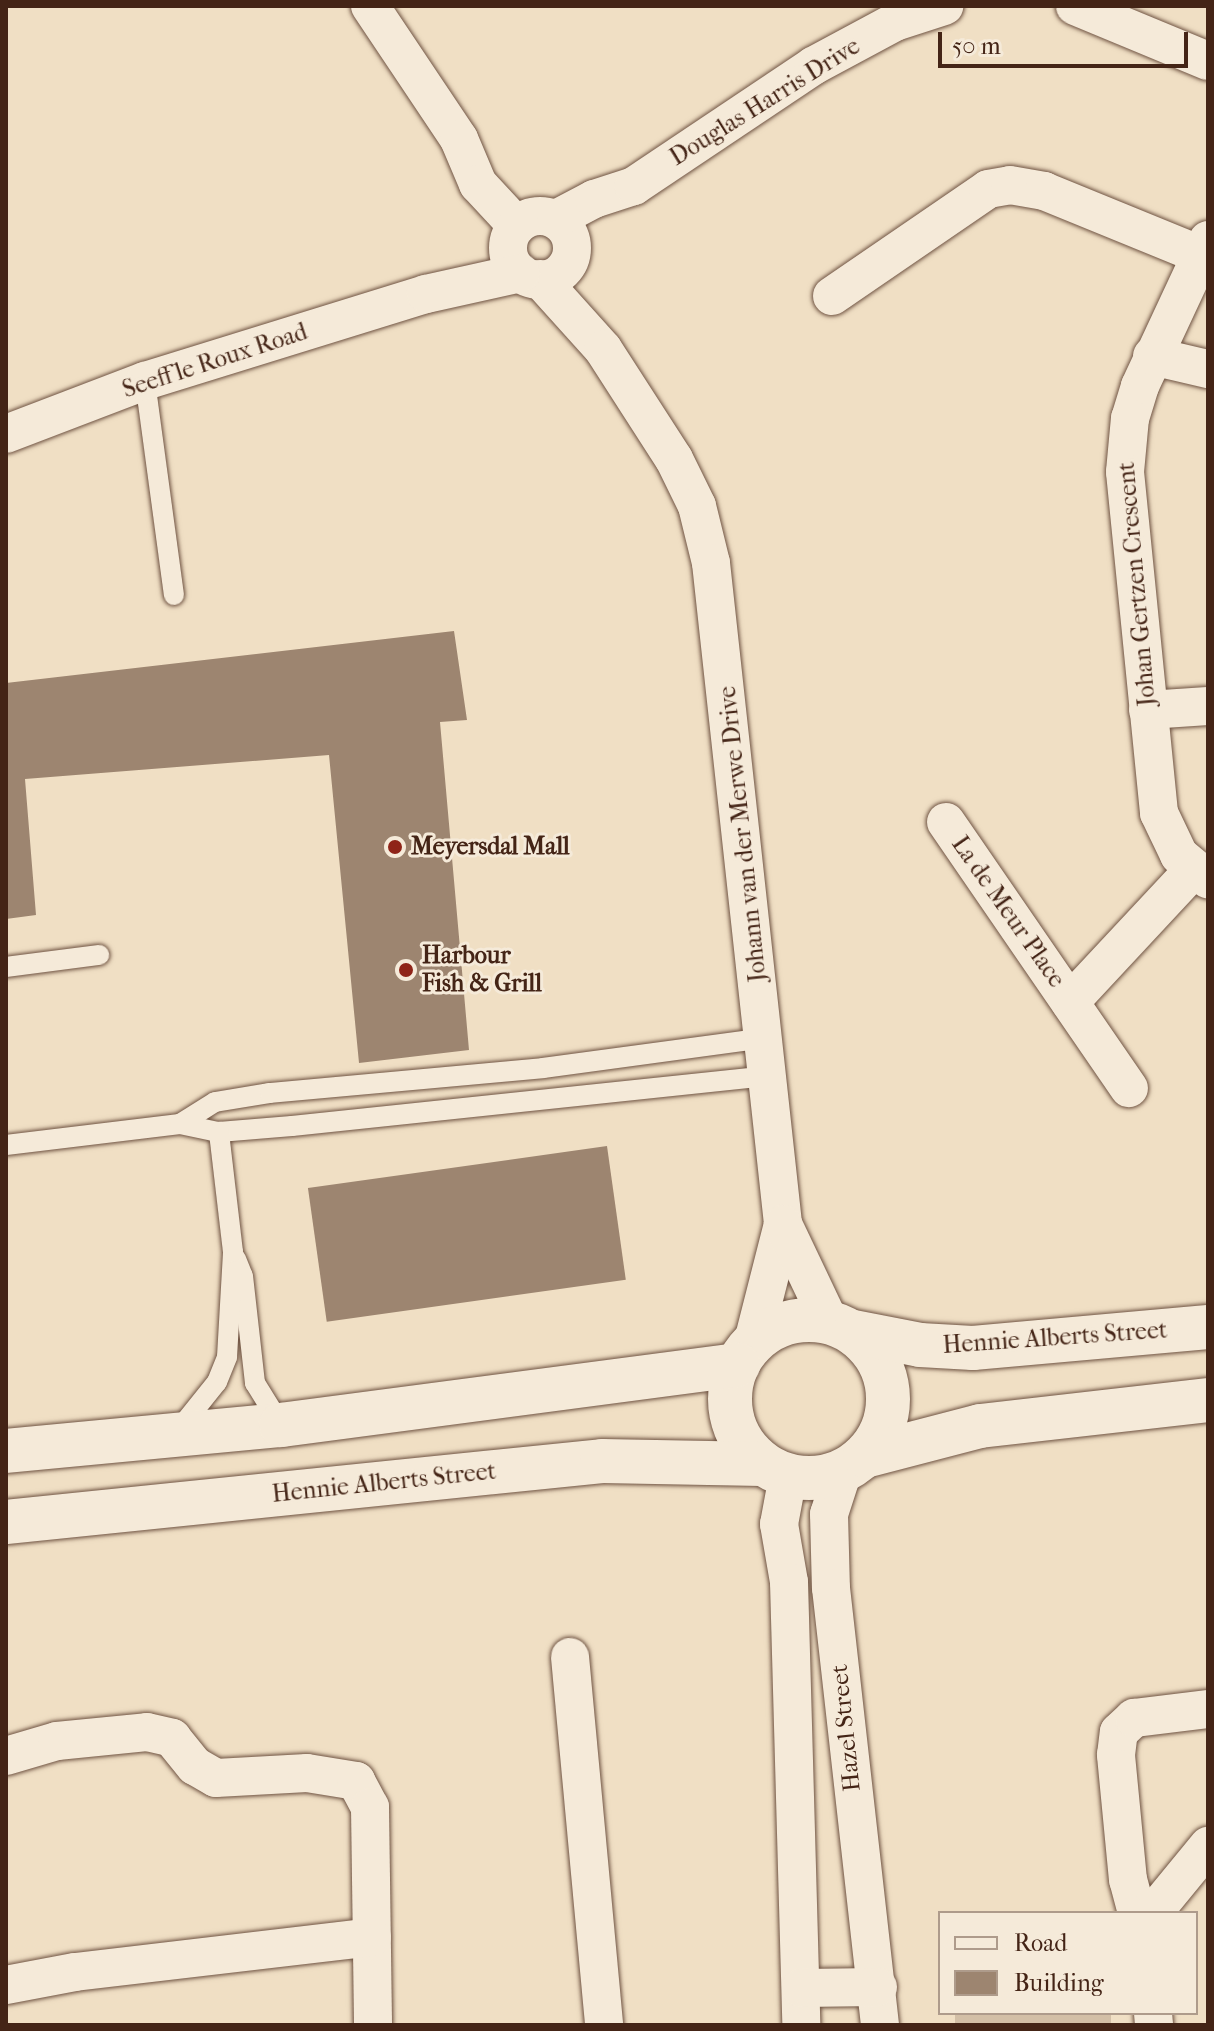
<!DOCTYPE html>
<html>
<head>
<meta charset="utf-8">
<style>
  body { margin:0 }
  #map { position:relative; width:1214px; height:2031px; overflow:hidden; background:#f0dfc4; font-family:"IM FELL French Canon",serif }
  div>[style] { position:absolute }
  .green>* { inset:0; background:#d3bfa6; transform-origin:0 0 }
  .building>* { inset:0; background:#9d8570; transform-origin:0 0 }
  .roads { filter:drop-shadow(0 0 2px #6f5342) drop-shadow(0 0 2px #6f5342) }
  .service>* { height:20px; margin:-10px; padding:0 10px; transform-origin:10px; border-radius:10px; background:#f5ead9 }
  .minor>* { height:38px; margin:-19px; padding:0 19px; transform-origin:19px; border-radius:19px; background:#f5ead9 }
  .minor>.ring { margin:-19px; padding:0; box-sizing:content-box; background:none; border:38px solid #f5ead9; border-radius:50% }
  .tertiary>* { height:44px; margin:-22px; padding:0 22px; transform-origin:22px; border-radius:22px; background:#f5ead9 }
  .tertiary>.ring { margin:-22px; padding:0; box-sizing:content-box; background:none; border:44px solid #f5ead9; border-radius:50% }
  .dots>* { width:22px; height:22px; translate:-50% -50%; box-sizing:border-box; border:4px solid #f5ead9; border-radius:50% }
  span { translate:-50% -50%; white-space:nowrap; text-align:center; line-height:1.15; -webkit-text-stroke:6px #f5ead9; paint-order:stroke }
  .street-label { font-size:24px; color:#442416 }
  .poi-label { font-size:24px; color:#442416; font-weight:700 }
  .left { translate:0 -50%; text-align:left }
  .frame { position:absolute; inset:0; border:8px solid #442416; pointer-events:none }
  .legend { position:absolute; left:938px; top:1911px; width:260px; height:104px; box-sizing:border-box; background:#f5ead9; border:2px solid #ae9b8b; margin:0; padding:10px 14px; list-style:none; font-size:24px; color:#442416 }
  .legend li { display:flex; align-items:center; gap:16px; height:40px }
  .legend b { width:40px; border:2px solid #ae9b8b }
  .scale { position:absolute; left:938px; top:32px; width:250px; height:36px; box-sizing:border-box; border:4px solid #442416; border-top:0; padding-left:10px; font-size:24px; line-height:28px; white-space:nowrap; color:#442416; -webkit-text-stroke:6px #f5ead9; paint-order:stroke }
</style>
</head>
<body>
<div id="map">
  <div class="green">
    <i style="left:955px;top:2013px;width:156px;height:12px"></i>
  </div>
  <div class="building">
    <i style="clip-path:polygon(454px 631px,467px 720px,440px 722px,469px 1050px,359px 1063px,329px 755px,25px 779px,36px 915px,6px 919px,6px 683px)"></i>
    <i style="left:607px;top:1146px;width:135px;height:302px;rotate:82deg"></i>
  </div>
  <div class="roads">
    <div class="service">
      <i style="left:145px;top:381px;width:216px;rotate:82.3deg"></i>
      <i style="left:6px;top:967px;width:94px;rotate:-7.4deg"></i>
      <i style="left:180px;top:1124px;width:41px;rotate:-32.2deg"></i>
      <i style="left:215px;top:1102px;width:56px;rotate:-9.3deg"></i>
      <i style="left:270px;top:1093px;width:274px;rotate:-5.2deg"></i>
      <i style="left:543px;top:1068px;width:225px;rotate:-7.7deg"></i>
      <i style="left:6px;top:1145px;width:175px;rotate:-6.9deg"></i>
      <i style="left:180px;top:1124px;width:40px;rotate:12deg"></i>
      <i style="left:219px;top:1132px;width:73px;rotate:-4.7deg"></i>
      <i style="left:292px;top:1126px;width:482px;rotate:-6deg"></i>
      <i style="left:236px;top:1259px;width:18px;rotate:68deg"></i>
      <i style="left:243px;top:1276px;width:108px;rotate:83.6deg"></i>
      <i style="left:255px;top:1383px;width:49px;rotate:58.2deg"></i>
      <i style="left:176px;top:1433px;width:65px;rotate:-51.2deg"></i>
      <i style="left:217px;top:1382px;width:27px;rotate:-68deg"></i>
      <i style="left:227px;top:1357px;width:105px;rotate:-86.7deg"></i>
      <i style="left:233px;top:1252px;width:121px;rotate:-96.7deg"></i>
    </div>
    <div class="minor">
      <i style="left:370px;top:6px;width:160px;rotate:56.2deg"></i>
      <i style="left:459px;top:139px;width:49px;rotate:67.1deg"></i>
      <i style="left:478px;top:184px;width:57px;rotate:47.1deg"></i>
      <i style="left:1075px;top:6px;width:144px;rotate:22.5deg"></i>
      <i class="ring" style="left:508px;top:216px;width:26px;height:26px"></i>
      <i style="left:556px;top:219px;width:43px;rotate:-27.8deg"></i>
      <i style="left:594px;top:199px;width:42px;rotate:-18deg"></i>
      <i style="left:634px;top:186px;width:216px;rotate:-33.8deg"></i>
      <i style="left:813px;top:66px;width:93px;rotate:-28.2deg"></i>
      <i style="left:895px;top:22px;width:52px;rotate:-18.1deg"></i>
      <i style="left:1208px;top:240px;width:161px;rotate:115deg"></i>
      <i style="left:1140px;top:386px;width:34px;rotate:107deg"></i>
      <i style="left:1130px;top:418px;width:54px;rotate:95.3deg"></i>
      <i style="left:1125px;top:472px;width:343px;rotate:84.3deg"></i>
      <i style="left:1159px;top:813px;width:47px;rotate:64.5deg"></i>
      <i style="left:1179px;top:855px;width:38px;rotate:40deg"></i>
      <i style="left:540px;top:279px;width:94px;rotate:48deg"></i>
      <i style="left:603px;top:349px;width:131px;rotate:57.2deg"></i>
      <i style="left:674px;top:459px;width:52px;rotate:63.9deg"></i>
      <i style="left:697px;top:506px;width:59px;rotate:76.2deg"></i>
      <i style="left:711px;top:563px;width:665px;rotate:83.78deg"></i>
      <i style="left:783px;top:1224px;width:122px;rotate:104.3deg"></i>
      <i style="left:832px;top:296px;width:189px;rotate:-34.4deg"></i>
      <i style="left:988px;top:189px;width:22px;rotate:-10deg"></i>
      <i style="left:1010px;top:185px;width:35px;rotate:10deg"></i>
      <i style="left:1044px;top:191px;width:170px;rotate:22.2deg"></i>
      <i style="left:1152px;top:356px;width:57px;rotate:13.1deg"></i>
      <i style="left:6px;top:434px;width:149px;rotate:-20.9deg"></i>
      <i style="left:145px;top:381px;width:294px;rotate:-17.2deg"></i>
      <i style="left:426px;top:294px;width:97px;rotate:-12.5deg"></i>
      <i style="left:1148px;top:710px;width:60px;rotate:-3.8deg"></i>
      <i style="left:946px;top:822px;width:323px;rotate:55.5deg"></i>
      <i style="left:1070px;top:1002px;width:182px;rotate:-47deg"></i>
      <i style="left:783px;top:1224px;width:107px;rotate:64.6deg"></i>
      <i style="left:843px;top:1471px;width:45px;rotate:108deg"></i>
      <i style="left:829px;top:1514px;width:74px;rotate:88.5deg"></i>
      <i style="left:831px;top:1588px;width:440px;rotate:83.6deg"></i>
      <i style="left:788px;top:1476px;width:49px;rotate:100.6deg"></i>
      <i style="left:779px;top:1524px;width:59px;rotate:80.2deg"></i>
      <i style="left:789px;top:1582px;width:443px;rotate:88.4deg"></i>
      <i style="left:570px;top:1657px;width:370px;rotate:84.7deg"></i>
      <i style="left:6px;top:1756px;width:53px;rotate:-16.4deg"></i>
      <i style="left:57px;top:1741px;width:90px;rotate:-5.7deg"></i>
      <i style="left:147px;top:1732px;width:26px;rotate:13deg"></i>
      <i style="left:172px;top:1738px;width:36px;rotate:51deg"></i>
      <i style="left:195px;top:1766px;width:24px;rotate:30deg"></i>
      <i style="left:216px;top:1778px;width:91px;rotate:-3.1deg"></i>
      <i style="left:307px;top:1773px;width:50px;rotate:9.3deg"></i>
      <i style="left:356px;top:1781px;width:30px;rotate:62deg"></i>
      <i style="left:370px;top:1807px;width:218px;rotate:89.2deg"></i>
      <i style="left:1137px;top:1913px;width:34px;rotate:-105deg"></i>
      <i style="left:1128px;top:1880px;width:126px;rotate:-95.5deg"></i>
      <i style="left:1116px;top:1755px;width:23px;rotate:-83deg"></i>
      <i style="left:1119px;top:1732px;width:21px;rotate:-43deg"></i>
      <i style="left:1134px;top:1718px;width:75px;rotate:-6.9deg"></i>
      <i style="left:1153px;top:1913px;width:87px;rotate:-50.6deg"></i>
      <i style="left:6px;top:1985px;width:70px;rotate:-10.7deg"></i>
      <i style="left:75px;top:1972px;width:299px;rotate:-6.7deg"></i>
      <i style="left:801px;top:1988px;width:77px;rotate:-0.7deg"></i>
      <i style="left:1153px;top:2013px;width:12px;rotate:85deg"></i>
    </div>
    <div class="tertiary">
      <i class="ring" style="left:730px;top:1320px;width:114px;height:114px"></i>
      <i style="left:854px;top:1332px;width:67px;rotate:11.1deg"></i>
      <i style="left:920px;top:1345px;width:53px;rotate:3.2deg"></i>
      <i style="left:973px;top:1348px;width:236px;rotate:-5.1deg"></i>
      <i style="left:6px;top:1451px;width:276px;rotate:-5.4deg"></i>
      <i style="left:281px;top:1425px;width:461px;rotate:-7.5deg"></i>
      <i style="left:865px;top:1456px;width:119px;rotate:-14.6deg"></i>
      <i style="left:980px;top:1426px;width:229px;rotate:-6.5deg"></i>
      <i style="left:6px;top:1522px;width:599px;rotate:-5.84deg"></i>
      <i style="left:602px;top:1461px;width:160px;rotate:1.1deg"></i>
    </div>
  </div>
  <div class="dots">
    <i style="left:395px;top:847px;background:#8f2418"></i>
    <i style="left:406px;top:970px;background:#8f2418"></i>
  </div>
  <div class="street-label">
    <span style="left:765px;top:102px;rotate:-32deg">Douglas Harris Drive</span>
    <span style="left:215px;top:361px;rotate:-18deg">Seeff le Roux Road</span>
    <span style="left:1137px;top:584px;rotate:-95deg">Johan Gertzen Crescent</span>
    <span style="left:743px;top:834px;rotate:-96deg">Johann van der Merwe Drive</span>
    <span style="left:1008px;top:912px;rotate:55deg">La de Meur Place</span>
    <span style="left:1055px;top:1338px;rotate:-4deg">Hennie Alberts Street</span>
    <span style="left:384px;top:1483px;rotate:-6deg">Hennie Alberts Street</span>
    <span style="left:846px;top:1728px;rotate:-96deg">Hazel Street</span>
  </div>
  <div class="poi-label">
    <span class="left" style="left:411px;top:847px">Meyersdal Mall</span>
    <span class="left" style="left:422px;top:970px">Harbour<br>Fish &amp; Grill</span>
  </div>
  <div class="frame"></div>
  <ul class="legend">
  <li><b style="height:10px;background:#f5ead9"></b>Road</li>
  <li><b style="height:22px;background:#9d8570"></b>Building</li>
  </ul>
  <div class="scale">50 m</div>
</div>
</body>
</html>
